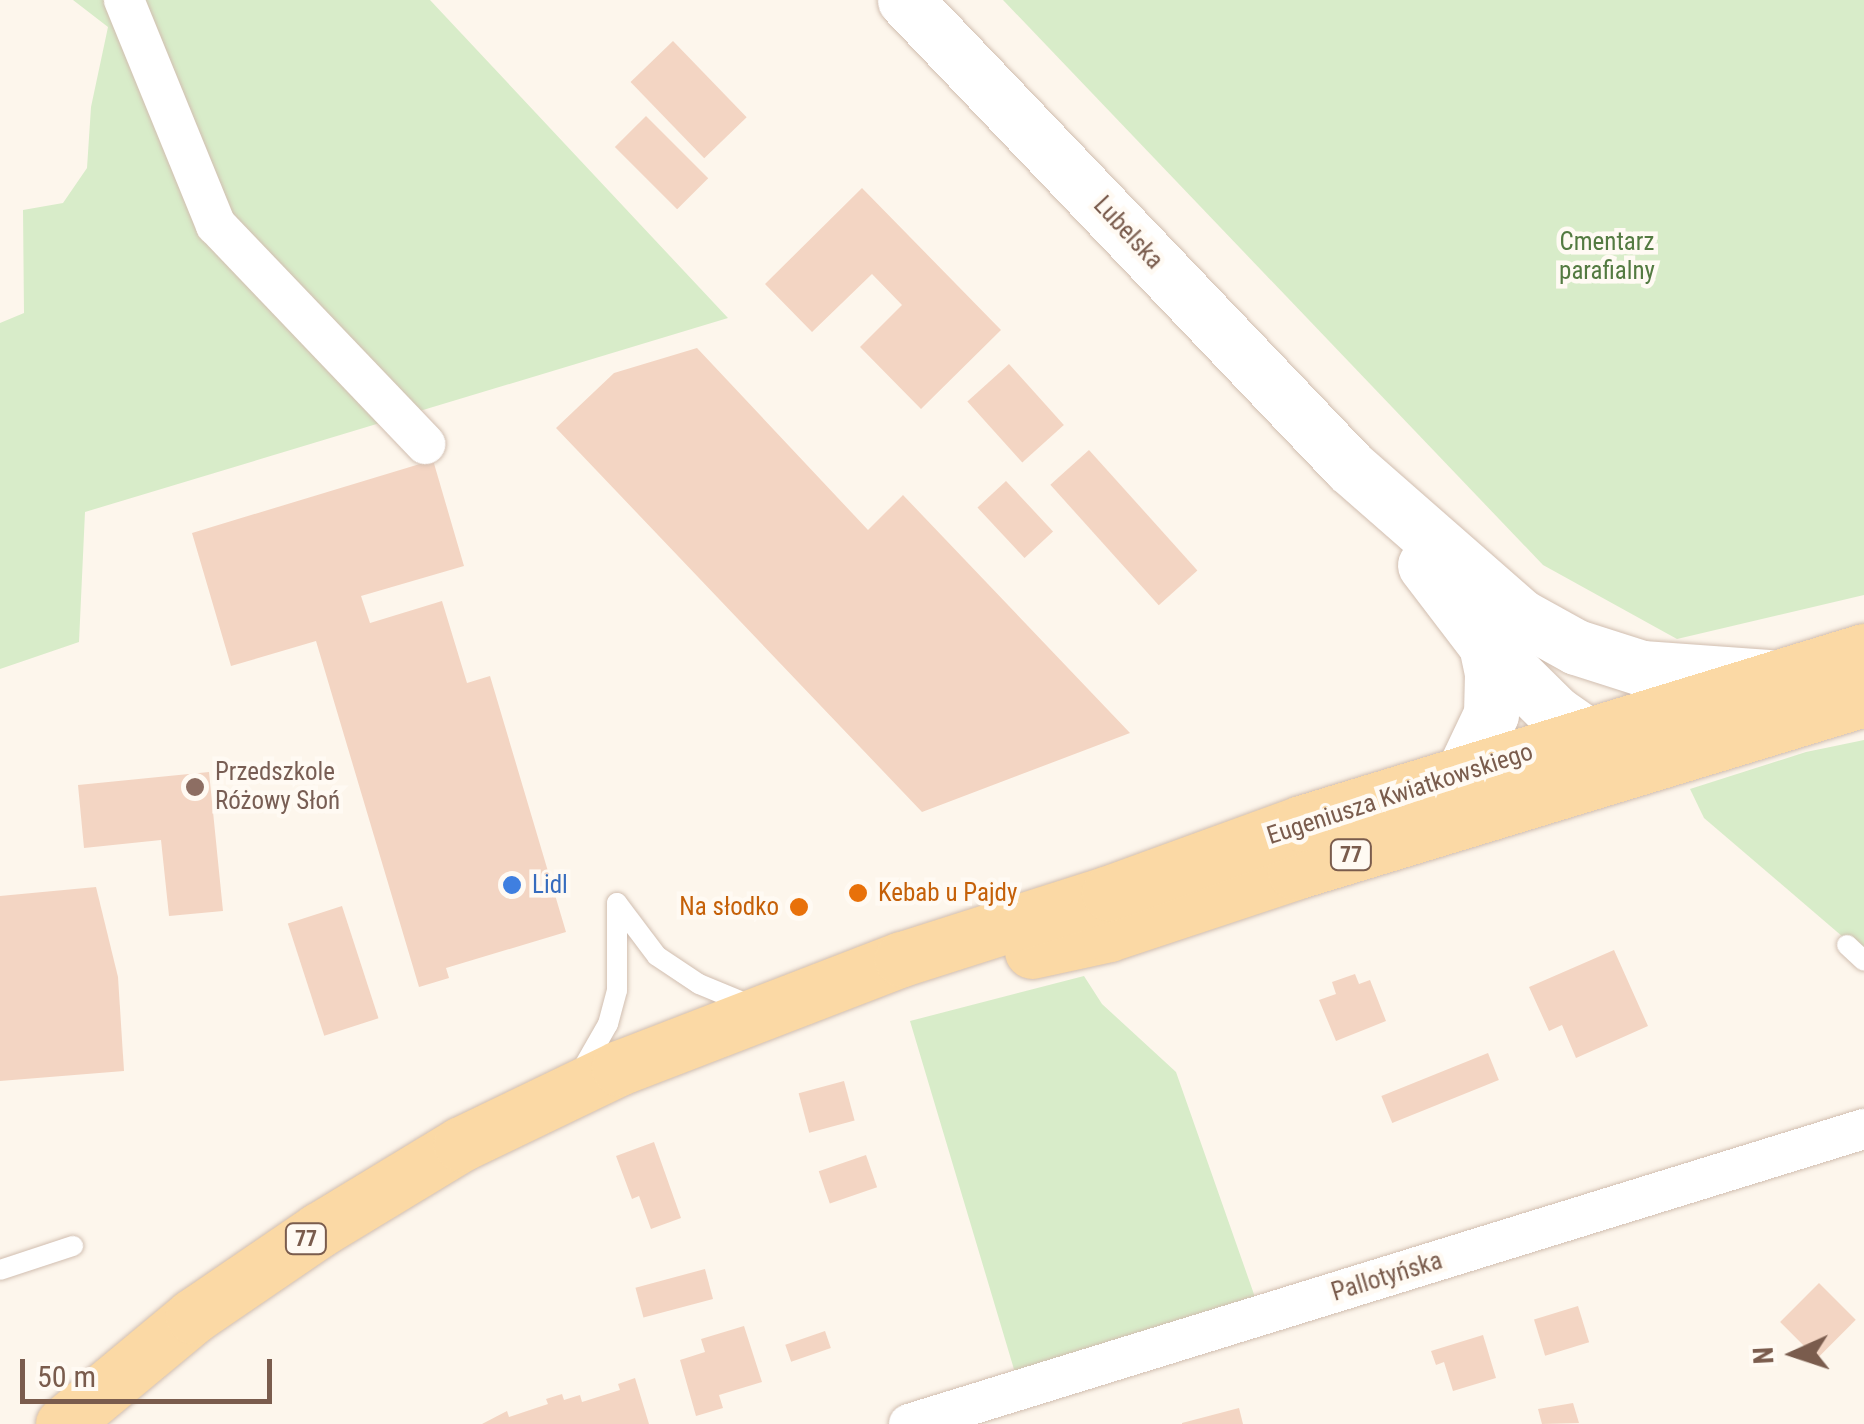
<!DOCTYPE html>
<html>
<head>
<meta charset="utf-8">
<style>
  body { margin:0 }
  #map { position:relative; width:1864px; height:1424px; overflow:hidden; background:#fdf6ec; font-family:"Roboto Condensed",sans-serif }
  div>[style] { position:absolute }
  .green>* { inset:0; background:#d8ecc9 }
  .building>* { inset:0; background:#f3d5c3; transform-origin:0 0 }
  .roads { filter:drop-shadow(0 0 2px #d1beb0) drop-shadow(0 0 2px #d1beb0) }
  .lane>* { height:20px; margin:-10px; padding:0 10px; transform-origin:10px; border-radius:10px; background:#fff }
  .street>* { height:40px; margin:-20px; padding:0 20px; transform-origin:20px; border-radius:20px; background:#fff }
  .secondary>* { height:55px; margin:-27.5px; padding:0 27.5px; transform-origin:27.5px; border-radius:27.5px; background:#fff }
  .primary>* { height:55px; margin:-27.5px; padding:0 27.5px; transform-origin:27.5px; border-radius:27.5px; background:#fbd9a5 }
  .dots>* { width:28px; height:28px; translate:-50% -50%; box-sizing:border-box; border:5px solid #fffaf3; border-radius:50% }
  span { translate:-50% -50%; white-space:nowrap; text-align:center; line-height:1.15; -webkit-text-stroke:9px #fffaf3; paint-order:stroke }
  .shield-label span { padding:2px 8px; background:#fffaf3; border:2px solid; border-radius:8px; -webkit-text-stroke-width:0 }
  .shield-label { font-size:22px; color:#7a5c4d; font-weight:700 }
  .street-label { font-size:25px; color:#7a5c4d }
  .park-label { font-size:25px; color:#537a41 }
  .education-label { font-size:25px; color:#785e54 }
  .left { translate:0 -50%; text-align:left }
  .shop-label { font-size:25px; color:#366cbe }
  .food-label { font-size:25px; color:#c56008 }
  .right { translate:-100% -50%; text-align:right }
  .north { position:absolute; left:1744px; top:1304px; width:100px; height:100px; -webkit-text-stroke:8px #fffaf3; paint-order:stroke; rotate:267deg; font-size:28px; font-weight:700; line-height:40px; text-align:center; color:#7a5c4d }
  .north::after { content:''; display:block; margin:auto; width:35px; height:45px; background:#7a5c4d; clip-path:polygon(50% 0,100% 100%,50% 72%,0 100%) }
  .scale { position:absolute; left:20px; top:1359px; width:252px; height:45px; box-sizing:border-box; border:5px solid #7a5c4d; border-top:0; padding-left:12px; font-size:30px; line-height:35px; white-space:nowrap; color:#7a5c4d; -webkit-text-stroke:8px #fffaf3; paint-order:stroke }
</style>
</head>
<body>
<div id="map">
  <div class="green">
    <i style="clip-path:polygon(73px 0,430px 0,728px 318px,85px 512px,79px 642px,0 669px,0 323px,24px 313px,23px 210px,63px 203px,87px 168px,91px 107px,108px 27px)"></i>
    <i style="clip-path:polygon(1003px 0,1864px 0,1864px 595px,1677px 639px,1543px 565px)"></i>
    <i style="clip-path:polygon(1864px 740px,1864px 955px,1704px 818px,1690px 789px,1806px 752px)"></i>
    <i style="clip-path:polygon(1084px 976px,1102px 1004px,1176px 1072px,1256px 1300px,1016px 1376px,910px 1021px)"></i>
  </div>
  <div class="building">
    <i style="left:673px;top:41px;width:106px;height:59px;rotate:46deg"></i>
    <i style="left:646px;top:116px;width:88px;height:44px;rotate:45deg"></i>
    <i style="clip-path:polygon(862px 188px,1001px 330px,921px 409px,860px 347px,902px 305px,872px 274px,812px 332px,765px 284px)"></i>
    <i style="clip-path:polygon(697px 348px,868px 530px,903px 495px,1130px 733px,922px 812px,556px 428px,614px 373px)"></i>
    <i style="left:1009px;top:364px;width:82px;height:56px;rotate:48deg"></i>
    <i style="left:1089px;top:450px;width:162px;height:52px;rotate:48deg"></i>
    <i style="clip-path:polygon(433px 460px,464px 566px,361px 596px,370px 623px,442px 601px,467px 683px,490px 676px,566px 932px,446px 968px,449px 978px,419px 987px,316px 641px,231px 666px,192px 533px)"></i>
    <i style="left:1006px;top:481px;width:69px;height:39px;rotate:47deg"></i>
    <i style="clip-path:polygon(209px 772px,223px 911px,169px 916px,161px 840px,84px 848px,78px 785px)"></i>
    <i style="clip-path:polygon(96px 887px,118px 977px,124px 1071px,0 1081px,0 896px)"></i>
    <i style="left:342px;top:906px;width:118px;height:57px;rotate:72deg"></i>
    <i style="clip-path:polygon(1614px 950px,1648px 1026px,1576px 1058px,1562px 1025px,1549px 1031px,1529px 987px)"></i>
    <i style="clip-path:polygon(1355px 974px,1359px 984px,1370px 980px,1386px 1021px,1336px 1041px,1319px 1000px,1336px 994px,1332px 982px)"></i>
    <i style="left:1488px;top:1053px;width:29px;height:115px;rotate:68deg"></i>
    <i style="left:844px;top:1081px;width:41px;height:47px;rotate:75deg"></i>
    <i style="clip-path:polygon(654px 1142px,681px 1218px,651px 1229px,639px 1196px,632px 1199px,616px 1156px)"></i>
    <i style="left:866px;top:1155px;width:34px;height:50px;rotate:71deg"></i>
    <i style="left:705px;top:1269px;width:31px;height:72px;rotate:75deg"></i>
    <i style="left:1819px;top:1283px;width:52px;height:55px;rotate:45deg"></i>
    <i style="left:1578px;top:1306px;width:38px;height:46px;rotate:73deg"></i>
    <i style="clip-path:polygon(744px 1326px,762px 1382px,719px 1395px,723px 1408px,696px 1416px,680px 1360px,705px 1352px,701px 1339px)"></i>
    <i style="left:825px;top:1331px;width:18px;height:42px;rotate:71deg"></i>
    <i style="clip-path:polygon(1483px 1335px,1496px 1378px,1453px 1391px,1444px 1362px,1436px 1365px,1431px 1351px)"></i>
    <i style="clip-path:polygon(635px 1378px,649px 1424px,482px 1424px,507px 1411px,509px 1417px,548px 1404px,546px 1399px,562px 1394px,564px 1400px,580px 1395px,582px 1402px,620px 1390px,618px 1384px)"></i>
    <i style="clip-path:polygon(1573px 1403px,1579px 1423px,1542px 1424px,1538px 1409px)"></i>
    <i style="clip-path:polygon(1239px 1408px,1243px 1424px,1182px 1424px,1182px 1423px)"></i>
  </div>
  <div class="roads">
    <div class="lane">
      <i style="left:617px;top:903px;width:66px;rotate:53deg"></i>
      <i style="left:657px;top:956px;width:50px;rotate:33.7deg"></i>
      <i style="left:699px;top:984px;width:55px;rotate:22.4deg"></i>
      <i style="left:1847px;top:945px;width:23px;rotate:43deg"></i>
      <i style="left:580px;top:1073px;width:56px;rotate:-60.3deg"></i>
      <i style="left:608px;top:1024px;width:35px;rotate:-75deg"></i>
      <i style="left:617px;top:990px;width:87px;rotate:-90deg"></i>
      <i style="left:0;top:1270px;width:77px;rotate:-18.2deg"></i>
    </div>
    <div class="street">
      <i style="left:124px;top:0;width:243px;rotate:67.8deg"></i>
      <i style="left:216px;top:225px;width:303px;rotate:46.3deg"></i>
      <i style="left:909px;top:1424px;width:1000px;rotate:-17.17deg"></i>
    </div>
    <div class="secondary">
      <i style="left:905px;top:0;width:645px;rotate:46.38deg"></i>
      <i style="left:1350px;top:467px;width:226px;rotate:41.2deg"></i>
      <i style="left:1520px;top:616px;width:64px;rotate:29deg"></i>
      <i style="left:1576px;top:647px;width:69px;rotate:17.7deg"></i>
      <i style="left:1642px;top:668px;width:126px;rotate:4.1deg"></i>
      <i style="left:1425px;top:565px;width:101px;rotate:52.7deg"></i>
      <i style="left:1486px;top:645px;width:97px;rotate:44.6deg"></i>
      <i style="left:1555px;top:713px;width:38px;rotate:35deg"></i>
      <i style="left:1586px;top:735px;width:43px;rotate:23deg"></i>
      <i style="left:1463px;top:773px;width:65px;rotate:-64.6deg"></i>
      <i style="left:1491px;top:714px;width:41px;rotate:-88.6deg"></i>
      <i style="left:1492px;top:673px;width:29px;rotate:-102deg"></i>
    </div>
    <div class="primary">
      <i style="left:1032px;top:951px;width:79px;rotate:-12.4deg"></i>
      <i style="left:1109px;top:934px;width:196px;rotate:-18.4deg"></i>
      <i style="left:1295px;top:872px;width:595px;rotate:-16.91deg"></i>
      <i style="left:63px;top:1424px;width:169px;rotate:-39.7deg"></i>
      <i style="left:193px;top:1316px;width:153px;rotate:-34.3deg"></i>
      <i style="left:319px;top:1230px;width:166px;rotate:-31.2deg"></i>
      <i style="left:461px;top:1144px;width:175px;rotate:-25.7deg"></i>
      <i style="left:619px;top:1068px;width:303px;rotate:-21.1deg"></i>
      <i style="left:902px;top:959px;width:217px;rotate:-17.7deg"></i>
      <i style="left:1109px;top:893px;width:204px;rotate:-20deg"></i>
      <i style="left:1301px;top:823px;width:589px;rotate:-16.99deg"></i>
    </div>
  </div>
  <div class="dots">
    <i style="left:195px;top:787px;background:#8d6e63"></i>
    <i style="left:512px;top:885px;background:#3f7fe0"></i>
    <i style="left:858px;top:893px;background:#e8710a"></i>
    <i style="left:799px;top:907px;background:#e8710a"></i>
  </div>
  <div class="shield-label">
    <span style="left:1351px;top:855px">77</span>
    <span style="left:306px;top:1239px">77</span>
  </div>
  <div class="street-label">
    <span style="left:1128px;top:233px;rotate:47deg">Lubelska</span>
    <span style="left:1400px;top:794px;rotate:-18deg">Eugeniusza Kwiatkowskiego</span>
    <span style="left:1387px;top:1277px;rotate:-17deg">Pallotyńska</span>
  </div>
  <div class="park-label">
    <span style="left:1607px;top:257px">Cmentarz<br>parafialny</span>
  </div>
  <div class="education-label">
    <span class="left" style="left:215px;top:787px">Przedszkole<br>Różowy Słoń</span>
  </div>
  <div class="shop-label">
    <span class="left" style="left:532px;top:885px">Lidl</span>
  </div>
  <div class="food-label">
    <span class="left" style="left:878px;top:893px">Kebab u Pajdy</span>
    <span class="right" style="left:779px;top:907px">Na słodko</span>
  </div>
  <div class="north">N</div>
  <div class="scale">50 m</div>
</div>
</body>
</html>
